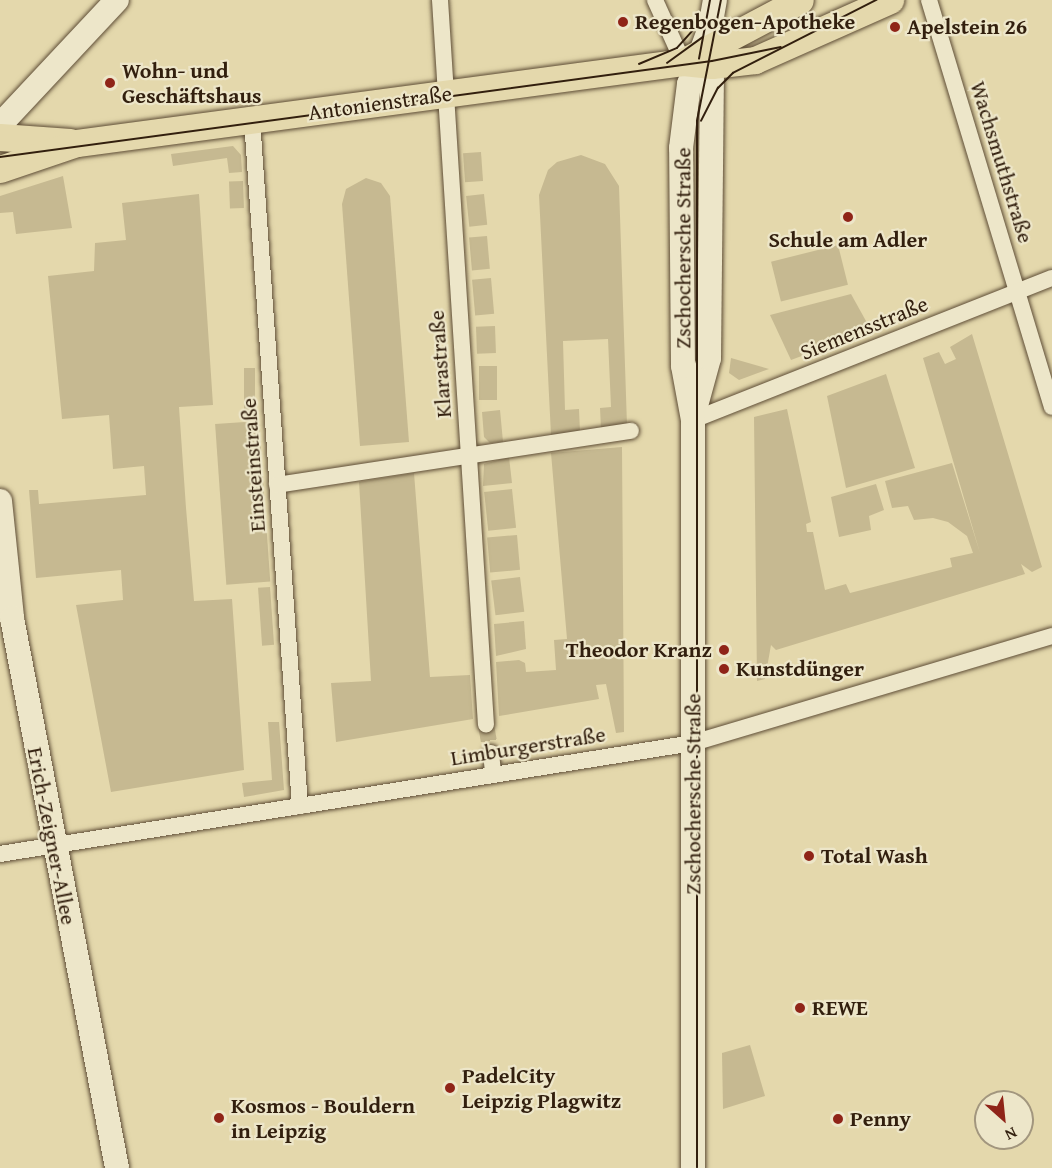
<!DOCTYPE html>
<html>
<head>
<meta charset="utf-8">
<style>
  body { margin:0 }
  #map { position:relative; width:1052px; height:1168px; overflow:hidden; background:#e4d8ac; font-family:"Gentium Book Plus",serif }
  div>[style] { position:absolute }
  .green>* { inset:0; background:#c6b991; transform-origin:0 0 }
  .street-tunnel>* { height:16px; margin-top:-8px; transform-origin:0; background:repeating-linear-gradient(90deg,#c0b38c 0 16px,transparent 0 24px) }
  .roads { filter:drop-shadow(0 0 2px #5e4d36) drop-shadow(0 0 2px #5e4d36) }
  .street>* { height:16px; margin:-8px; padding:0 8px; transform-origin:8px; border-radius:8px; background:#ede6c9 }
  .secondary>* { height:24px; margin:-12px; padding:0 12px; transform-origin:12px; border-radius:12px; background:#ede6c9 }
  .primary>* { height:27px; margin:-13.5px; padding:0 13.5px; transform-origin:13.5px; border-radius:13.5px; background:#e4d8ac }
  .tram>* { height:1.5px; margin:-0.75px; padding:0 0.75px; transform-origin:0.75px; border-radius:0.75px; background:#321f0e }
  .dots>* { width:16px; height:16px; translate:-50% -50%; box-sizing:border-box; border:3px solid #ede6c9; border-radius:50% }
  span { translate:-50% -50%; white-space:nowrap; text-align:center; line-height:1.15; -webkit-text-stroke:4.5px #ede6c9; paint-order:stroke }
  .poi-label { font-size:22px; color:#321f0e; font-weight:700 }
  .left { translate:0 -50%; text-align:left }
  .right { translate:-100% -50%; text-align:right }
  .street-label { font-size:22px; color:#321f0e }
  .north { position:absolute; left:974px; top:1090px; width:60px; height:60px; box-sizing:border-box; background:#ede6c9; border:2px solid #a2967e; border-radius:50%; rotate:153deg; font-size:16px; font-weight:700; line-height:24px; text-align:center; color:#321f0e }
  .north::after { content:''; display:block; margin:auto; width:21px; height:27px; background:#8f2418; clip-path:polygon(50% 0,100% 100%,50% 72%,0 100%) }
</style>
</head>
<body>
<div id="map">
  <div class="green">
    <i style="clip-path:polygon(233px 146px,241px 155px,242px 172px,229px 173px,227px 158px,173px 166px,171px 154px)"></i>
    <i style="left:481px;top:152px;width:29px;height:18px;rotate:86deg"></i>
    <i style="clip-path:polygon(581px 155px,605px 164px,619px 186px,627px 425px,601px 429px,600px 408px,611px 407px,608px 339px,563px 341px,565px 410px,579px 409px,580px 432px,551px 435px,539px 195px,548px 170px,557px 162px)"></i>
    <i style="clip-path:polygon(63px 176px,72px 228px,16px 234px,13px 212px,0 213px,0 196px)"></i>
    <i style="clip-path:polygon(366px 178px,381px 183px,390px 196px,409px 442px,360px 446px,342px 204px,346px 189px)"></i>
    <i style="left:243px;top:181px;width:27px;height:14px;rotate:88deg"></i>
    <i style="clip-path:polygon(199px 194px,213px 405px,179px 407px,186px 508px,194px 601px,232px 599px,244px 770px,111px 792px,76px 605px,123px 600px,121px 570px,36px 578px,29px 490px,38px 490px,39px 504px,146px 495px,144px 466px,113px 469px,109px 415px,62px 419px,48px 276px,94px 271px,95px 243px,126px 240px,122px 203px)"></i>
    <i style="left:484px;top:194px;width:31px;height:18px;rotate:84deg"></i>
    <i style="left:487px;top:236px;width:33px;height:18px;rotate:85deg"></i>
    <i style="left:838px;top:245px;width:41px;height:69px;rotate:76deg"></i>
    <i style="left:491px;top:278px;width:36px;height:19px;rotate:85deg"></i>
    <i style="clip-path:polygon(851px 294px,871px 330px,791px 360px,770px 315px)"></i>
    <i style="left:495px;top:326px;width:27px;height:19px;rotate:88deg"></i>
    <i style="clip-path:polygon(972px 334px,1042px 567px,1032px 572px,1021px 564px,1025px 574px,776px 650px,771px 645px,765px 679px,757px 681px,754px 417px,787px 409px,811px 522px,806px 524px,807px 532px,813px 532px,825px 590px,846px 584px,850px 593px,952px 567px,950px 558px,973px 553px,967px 536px,948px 522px,933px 518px,914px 520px,908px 506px,892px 508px,885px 481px,952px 463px,980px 553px,923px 358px,939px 352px,945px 364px,956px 359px,950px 347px)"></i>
    <i style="clip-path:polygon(731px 358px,769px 369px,739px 380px,729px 373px)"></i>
    <i style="left:479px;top:366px;width:18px;height:34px"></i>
    <i style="left:244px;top:368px;width:11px;height:46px"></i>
    <i style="clip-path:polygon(886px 374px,915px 468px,846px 488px,827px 396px)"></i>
    <i style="clip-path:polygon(500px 410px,503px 442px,490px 443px,484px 437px,482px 412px)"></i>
    <i style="left:259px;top:421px;width:161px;height:44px;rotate:86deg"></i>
    <i style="clip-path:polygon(622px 447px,624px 732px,616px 733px,606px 684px,596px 685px,599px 699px,499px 716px,496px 662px,519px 660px,525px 663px,526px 672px,556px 670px,554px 640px,567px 639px,551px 453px)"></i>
    <i style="clip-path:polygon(509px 457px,512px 483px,483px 486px,484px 464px)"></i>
    <i style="clip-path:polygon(414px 473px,430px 677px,470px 675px,473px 719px,336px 742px,331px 683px,371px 681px,359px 482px)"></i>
    <i style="clip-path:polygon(876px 484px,884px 510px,869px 516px,871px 530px,839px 537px,831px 497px)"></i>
    <i style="left:512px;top:489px;width:39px;height:28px;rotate:84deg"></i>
    <i style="left:517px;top:535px;width:35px;height:30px;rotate:85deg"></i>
    <i style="left:520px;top:577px;width:35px;height:29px;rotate:83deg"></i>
    <i style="left:270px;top:587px;width:58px;height:12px;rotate:86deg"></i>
    <i style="clip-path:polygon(524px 621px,526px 649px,496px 656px,494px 624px)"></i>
    <i style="clip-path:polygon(268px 722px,279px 722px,284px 790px,244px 797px,242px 783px,272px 780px)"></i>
    <i style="clip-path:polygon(750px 1045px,765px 1096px,723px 1109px,722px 1053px)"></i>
  </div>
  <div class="street-tunnel">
    <i style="left:486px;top:725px;width:28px;rotate:80deg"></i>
  </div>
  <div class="roads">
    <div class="street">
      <i style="left:440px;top:0;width:726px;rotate:86.37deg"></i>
      <i style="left:655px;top:0;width:68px;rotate:65.7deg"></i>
      <i style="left:929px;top:0;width:425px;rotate:73.2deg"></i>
      <i style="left:252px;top:120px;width:688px;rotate:86deg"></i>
      <i style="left:693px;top:420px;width:386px;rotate:-21.6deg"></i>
      <i style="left:277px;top:485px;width:358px;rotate:-8.7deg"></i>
      <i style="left:491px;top:753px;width:20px;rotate:84deg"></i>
      <i style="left:0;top:854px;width:702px;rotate:-9.1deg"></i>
      <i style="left:693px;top:743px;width:375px;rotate:-16.6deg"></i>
    </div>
    <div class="secondary">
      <i style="left:0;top:125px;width:171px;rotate:-46.9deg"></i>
      <i style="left:694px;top:413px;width:57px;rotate:-74.7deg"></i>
      <i style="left:709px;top:358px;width:310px;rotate:-89.4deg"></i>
      <i style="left:0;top:501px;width:118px;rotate:84.1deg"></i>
      <i style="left:12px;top:618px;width:560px;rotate:79.19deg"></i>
      <i style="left:693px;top:1168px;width:748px;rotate:-90deg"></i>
      <i style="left:693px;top:420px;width:55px;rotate:-100.5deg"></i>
      <i style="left:683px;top:366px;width:218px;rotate:-90.5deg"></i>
      <i style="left:681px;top:148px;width:64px;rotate:-82.9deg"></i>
      <i style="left:689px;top:84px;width:60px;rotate:-69.4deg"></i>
      <i style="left:710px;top:28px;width:28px;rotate:-80deg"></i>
    </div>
    <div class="primary">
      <i style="left:683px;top:62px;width:132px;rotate:-27.9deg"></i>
      <i style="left:0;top:137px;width:70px;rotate:4.1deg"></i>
      <i style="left:0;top:169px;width:81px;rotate:-18.7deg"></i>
      <i style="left:77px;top:143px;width:611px;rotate:-7.61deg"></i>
      <i style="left:683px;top:62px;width:29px;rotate:6deg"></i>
      <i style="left:712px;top:65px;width:43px;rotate:-6.6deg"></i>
      <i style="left:755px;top:60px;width:148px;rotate:-24deg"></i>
    </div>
  </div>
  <div class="tram">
    <i style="left:699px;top:59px;width:60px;rotate:-79.4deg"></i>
    <i style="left:667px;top:63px;width:44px;rotate:-35.8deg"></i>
    <i style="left:639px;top:64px;width:41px;rotate:-22.8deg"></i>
    <i style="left:677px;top:48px;width:39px;rotate:-48deg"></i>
    <i style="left:701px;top:121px;width:37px;rotate:-63deg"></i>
    <i style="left:718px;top:88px;width:21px;rotate:-45deg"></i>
    <i style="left:733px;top:73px;width:161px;rotate:-27deg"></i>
    <i style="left:0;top:157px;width:718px;rotate:-7.68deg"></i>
    <i style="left:712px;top:61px;width:70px;rotate:-11.5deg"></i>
    <i style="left:697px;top:1168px;width:1047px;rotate:-90deg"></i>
    <i style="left:697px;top:121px;width:123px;rotate:-78.8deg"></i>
  </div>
  <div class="dots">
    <i style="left:623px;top:22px;background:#8f2418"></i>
    <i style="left:895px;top:27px;background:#8f2418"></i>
    <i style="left:110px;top:83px;background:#8f2418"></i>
    <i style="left:848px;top:217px;background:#8f2418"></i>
    <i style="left:724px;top:650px;background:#8f2418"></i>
    <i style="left:724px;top:669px;background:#8f2418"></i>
    <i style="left:809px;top:856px;background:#8f2418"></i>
    <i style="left:800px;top:1008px;background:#8f2418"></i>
    <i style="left:450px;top:1088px;background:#8f2418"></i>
    <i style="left:219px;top:1118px;background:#8f2418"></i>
    <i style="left:838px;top:1119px;background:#8f2418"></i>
  </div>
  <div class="poi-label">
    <span class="left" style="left:635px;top:22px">Regenbogen-Apotheke</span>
    <span class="left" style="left:907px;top:27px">Apelstein 26</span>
    <span class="left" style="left:122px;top:83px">Wohn- und<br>Geschäftshaus</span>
    <span style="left:848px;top:240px">Schule am Adler</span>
    <span class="right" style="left:712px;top:650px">Theodor Kranz</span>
    <span class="left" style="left:736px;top:669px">Kunstdünger</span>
    <span class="left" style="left:821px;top:856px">Total Wash</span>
    <span class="left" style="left:812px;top:1008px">REWE</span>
    <span class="left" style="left:462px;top:1088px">PadelCity<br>Leipzig Plagwitz</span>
    <span class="left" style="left:231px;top:1118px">Kosmos - Bouldern<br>in Leipzig</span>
    <span class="left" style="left:850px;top:1119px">Penny</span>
  </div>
  <div class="street-label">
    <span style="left:380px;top:103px;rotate:-8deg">Antonienstraße</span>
    <span style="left:1002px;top:162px;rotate:73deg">Wachsmuthstraße</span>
    <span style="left:683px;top:248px;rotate:-90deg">Zschochersche Straße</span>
    <span style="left:864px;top:328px;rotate:-22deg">Siemensstraße</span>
    <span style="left:440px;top:364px;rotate:-94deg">Klarastraße</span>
    <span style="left:253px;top:465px;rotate:-94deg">Einsteinstraße</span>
    <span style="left:528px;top:746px;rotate:-9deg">Limburgerstraße</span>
    <span style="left:693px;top:794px;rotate:-90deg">Zschochersche Straße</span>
    <span style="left:52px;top:836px;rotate:79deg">Erich-Zeigner-Allee</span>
  </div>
  <div class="north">N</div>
</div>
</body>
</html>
